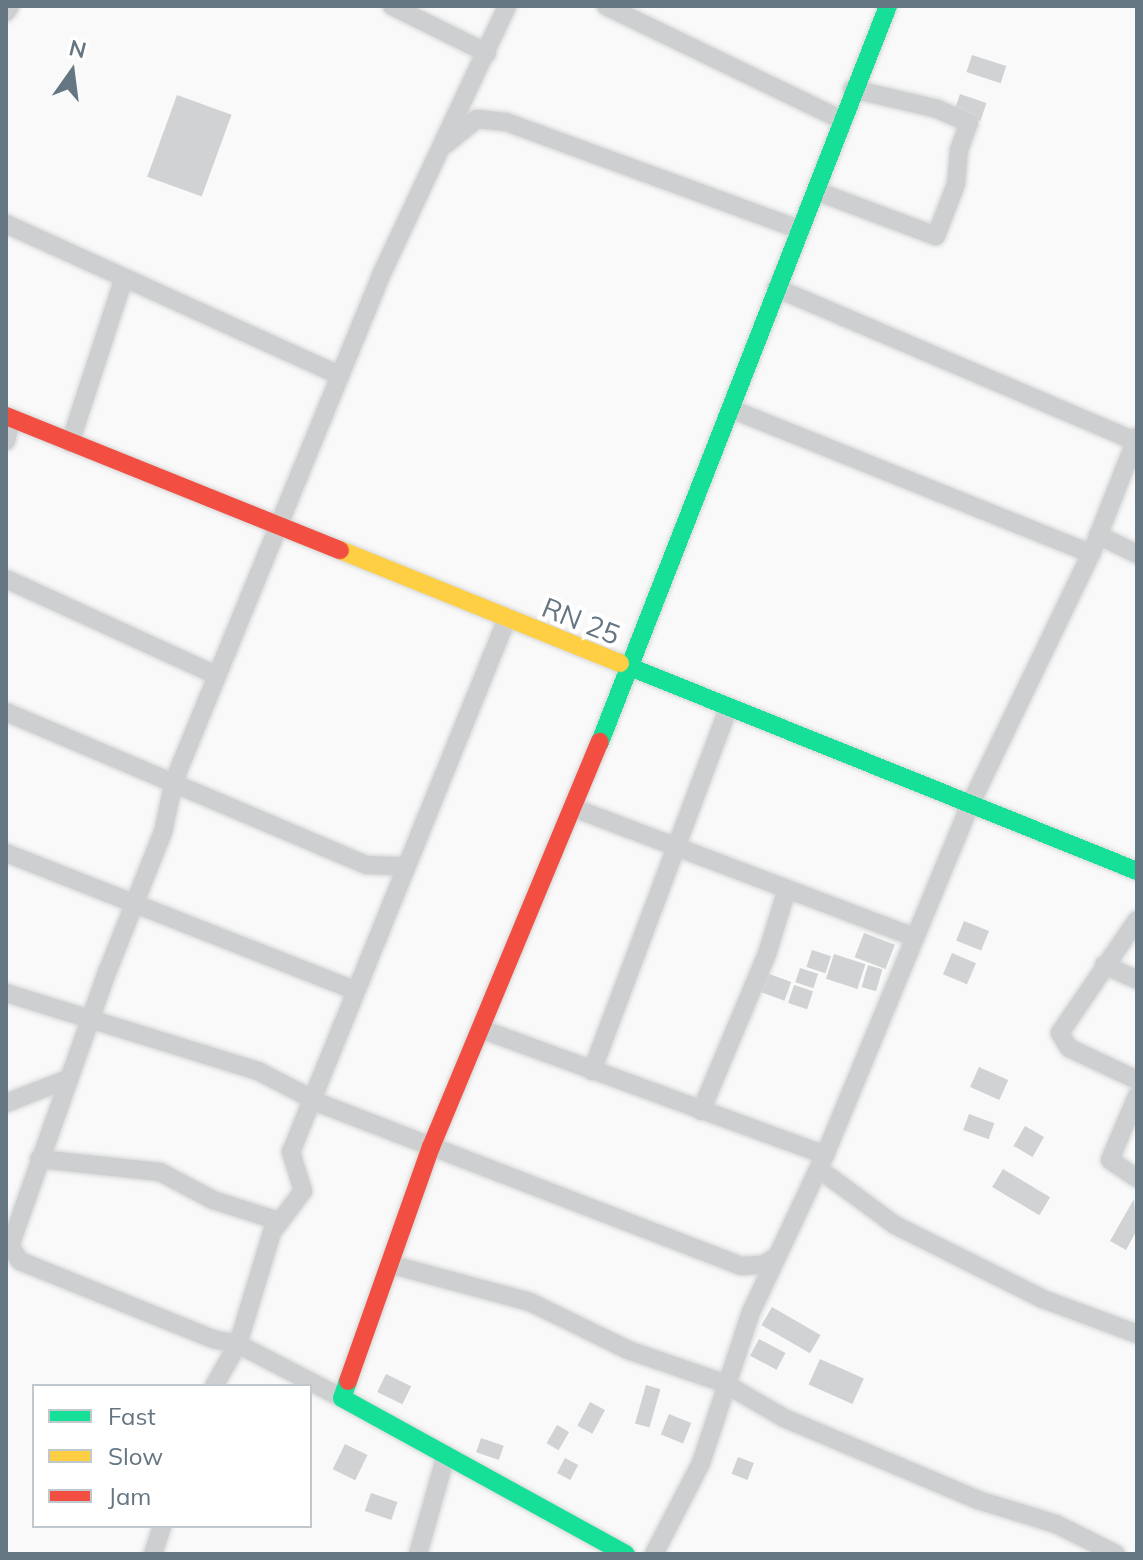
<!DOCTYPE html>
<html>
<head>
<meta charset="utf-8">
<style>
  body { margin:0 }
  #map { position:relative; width:1143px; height:1560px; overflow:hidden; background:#f9f9f9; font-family:Mulish,sans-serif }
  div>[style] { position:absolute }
  .building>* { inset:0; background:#d0d2d3; transform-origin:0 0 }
  .roads { filter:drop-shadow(0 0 2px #d5d6d7) drop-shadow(0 0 2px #d5d6d7) }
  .street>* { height:18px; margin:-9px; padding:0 9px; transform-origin:9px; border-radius:9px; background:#cecfd0 }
  .fast>* { height:18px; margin:-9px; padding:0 9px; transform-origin:9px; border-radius:9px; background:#16e098 }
  .slow>* { height:18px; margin:-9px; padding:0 9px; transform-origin:9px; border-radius:9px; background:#ffcf43 }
  .jam>* { height:18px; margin:-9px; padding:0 9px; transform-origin:9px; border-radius:9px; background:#f24e42 }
  span { translate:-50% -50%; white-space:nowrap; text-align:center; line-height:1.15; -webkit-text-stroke:8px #fff; paint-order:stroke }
  .street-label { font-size:28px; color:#657683 }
  .frame { position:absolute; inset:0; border:8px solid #657683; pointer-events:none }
  .legend { position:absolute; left:32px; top:1384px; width:280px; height:144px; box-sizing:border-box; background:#fff; border:2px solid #c1c8cd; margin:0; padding:10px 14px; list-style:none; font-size:24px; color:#657683 }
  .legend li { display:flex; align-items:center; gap:16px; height:40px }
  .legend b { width:40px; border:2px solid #c1c8cd }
  .north { position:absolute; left:32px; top:32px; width:80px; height:80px; -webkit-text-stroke:6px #fff; paint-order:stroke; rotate:14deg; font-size:22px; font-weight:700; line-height:32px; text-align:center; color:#657683 }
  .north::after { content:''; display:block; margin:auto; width:28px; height:36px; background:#657683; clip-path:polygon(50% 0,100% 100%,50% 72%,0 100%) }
</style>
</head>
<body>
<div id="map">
  <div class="building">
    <i style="left:972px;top:55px;width:36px;height:18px;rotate:18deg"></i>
    <i style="left:960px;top:94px;width:28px;height:19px;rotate:19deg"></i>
    <i style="left:177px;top:95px;width:58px;height:87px;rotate:20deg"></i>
    <i style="left:964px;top:921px;width:27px;height:21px;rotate:22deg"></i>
    <i style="left:864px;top:933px;width:33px;height:26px;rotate:21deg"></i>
    <i style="left:812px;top:950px;width:20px;height:18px;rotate:18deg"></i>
    <i style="left:952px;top:953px;width:26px;height:23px;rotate:23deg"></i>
    <i style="left:834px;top:954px;width:33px;height:26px;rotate:18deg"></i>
    <i style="left:868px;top:965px;width:15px;height:23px;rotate:16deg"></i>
    <i style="left:800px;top:968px;width:19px;height:15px;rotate:18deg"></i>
    <i style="left:764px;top:972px;width:29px;height:20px;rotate:20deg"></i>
    <i style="left:794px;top:985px;width:20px;height:19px;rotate:18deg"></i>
    <i style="left:979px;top:1067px;width:32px;height:22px;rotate:24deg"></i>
    <i style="left:969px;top:1114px;width:27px;height:17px;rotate:20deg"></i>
    <i style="left:1025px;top:1126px;width:22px;height:23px;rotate:30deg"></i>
    <i style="left:1003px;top:1169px;width:55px;height:21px;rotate:31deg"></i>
    <i style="clip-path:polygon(1134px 1199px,1137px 1230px,1126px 1250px,1110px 1241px)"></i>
    <i style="left:772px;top:1307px;width:56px;height:21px;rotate:30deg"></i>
    <i style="left:759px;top:1339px;width:30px;height:19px;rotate:28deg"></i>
    <i style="left:820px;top:1359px;width:48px;height:28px;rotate:24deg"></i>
    <i style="left:386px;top:1374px;width:28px;height:20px;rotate:26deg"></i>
    <i style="left:646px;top:1385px;width:15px;height:40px;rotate:16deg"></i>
    <i style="left:590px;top:1402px;width:17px;height:27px;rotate:28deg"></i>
    <i style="left:669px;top:1414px;width:24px;height:22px;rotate:22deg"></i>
    <i style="left:557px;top:1425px;width:14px;height:21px;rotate:30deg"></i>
    <i style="left:481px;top:1438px;width:24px;height:15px;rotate:19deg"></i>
    <i style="left:345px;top:1444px;width:25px;height:28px;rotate:26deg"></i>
    <i style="left:738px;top:1457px;width:17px;height:18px;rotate:21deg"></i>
    <i style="left:565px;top:1458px;width:15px;height:17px;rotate:28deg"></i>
    <i style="left:371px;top:1493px;width:28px;height:19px;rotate:19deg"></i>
  </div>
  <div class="roads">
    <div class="street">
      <i style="left:392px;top:6px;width:106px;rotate:26.3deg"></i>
      <i style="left:606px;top:6px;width:262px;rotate:25.8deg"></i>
      <i style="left:6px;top:12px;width:7px;rotate:-56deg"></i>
      <i style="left:446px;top:144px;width:40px;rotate:-39deg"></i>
      <i style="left:477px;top:119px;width:29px;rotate:6deg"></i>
      <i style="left:506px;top:122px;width:311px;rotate:20.1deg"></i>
      <i style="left:816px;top:191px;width:128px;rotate:20.6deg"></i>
      <i style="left:936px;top:236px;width:56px;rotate:-69deg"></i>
      <i style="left:956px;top:184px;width:34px;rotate:-85deg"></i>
      <i style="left:959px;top:150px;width:29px;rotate:-70deg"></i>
      <i style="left:969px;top:123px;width:34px;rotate:-156deg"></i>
      <i style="left:938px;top:109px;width:88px;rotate:-166.9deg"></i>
      <i style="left:6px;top:224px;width:366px;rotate:24.4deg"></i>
      <i style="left:776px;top:288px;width:392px;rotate:23.1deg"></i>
      <i style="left:731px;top:409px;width:388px;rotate:21.9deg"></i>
      <i style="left:6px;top:441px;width:23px;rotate:-77deg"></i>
      <i style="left:70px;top:443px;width:174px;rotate:-71.9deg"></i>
      <i style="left:1098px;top:535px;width:43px;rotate:26deg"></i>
      <i style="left:6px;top:579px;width:231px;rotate:24.6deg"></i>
      <i style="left:6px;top:712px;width:392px;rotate:23deg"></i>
      <i style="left:367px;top:865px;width:37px;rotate:2deg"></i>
      <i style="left:574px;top:808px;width:364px;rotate:20.8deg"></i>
      <i style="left:6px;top:853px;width:373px;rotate:21.5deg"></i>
      <i style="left:1137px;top:920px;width:137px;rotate:124.3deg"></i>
      <i style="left:1060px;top:1033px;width:17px;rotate:59deg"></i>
      <i style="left:1069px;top:1048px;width:75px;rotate:25.2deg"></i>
      <i style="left:1104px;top:965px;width:36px;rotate:24deg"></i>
      <i style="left:6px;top:993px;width:264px;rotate:17.2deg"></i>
      <i style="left:258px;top:1071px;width:74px;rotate:27.3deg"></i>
      <i style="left:324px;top:1105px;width:447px;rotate:21.1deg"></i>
      <i style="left:741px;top:1266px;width:22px;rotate:-3deg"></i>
      <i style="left:763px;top:1265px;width:15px;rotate:-32deg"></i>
      <i style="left:481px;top:1029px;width:366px;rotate:20.1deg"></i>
      <i style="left:592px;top:1071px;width:386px;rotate:-69.4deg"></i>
      <i style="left:1137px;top:1096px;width:69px;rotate:112.9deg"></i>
      <i style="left:1110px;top:1160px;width:32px;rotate:34deg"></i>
      <i style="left:6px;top:1103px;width:66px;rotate:-21.2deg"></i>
      <i style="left:701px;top:1111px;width:170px;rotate:-67.2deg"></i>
      <i style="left:767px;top:954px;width:68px;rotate:-72.9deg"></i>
      <i style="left:39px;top:1159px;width:122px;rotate:6.1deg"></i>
      <i style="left:160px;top:1172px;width:60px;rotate:27.8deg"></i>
      <i style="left:213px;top:1200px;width:69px;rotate:17.7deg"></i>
      <i style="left:819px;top:1169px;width:94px;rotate:36.4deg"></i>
      <i style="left:895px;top:1225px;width:165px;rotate:26.6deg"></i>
      <i style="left:1043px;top:1299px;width:100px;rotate:20.4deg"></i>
      <i style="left:393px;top:1265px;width:142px;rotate:15.1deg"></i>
      <i style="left:530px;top:1302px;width:109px;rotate:26.1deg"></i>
      <i style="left:628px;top:1350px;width:102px;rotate:19deg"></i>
      <i style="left:724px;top:1383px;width:69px;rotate:30.3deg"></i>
      <i style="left:784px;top:1418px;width:211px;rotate:22.9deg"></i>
      <i style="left:978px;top:1500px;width:82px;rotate:17.1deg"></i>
      <i style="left:1056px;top:1524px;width:67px;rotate:26.6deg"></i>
      <i style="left:214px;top:1386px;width:48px;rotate:-60.3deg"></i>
      <i style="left:238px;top:1344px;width:117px;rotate:-73.1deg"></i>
      <i style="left:272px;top:1232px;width:51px;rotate:-52.9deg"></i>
      <i style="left:303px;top:1191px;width:41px;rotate:-107.1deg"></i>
      <i style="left:291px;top:1152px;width:573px;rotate:-67.96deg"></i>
      <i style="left:342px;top:1398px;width:117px;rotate:-152.6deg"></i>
      <i style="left:238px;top:1344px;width:25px;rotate:-169deg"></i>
      <i style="left:213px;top:1339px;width:208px;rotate:-158deg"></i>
      <i style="left:20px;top:1261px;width:18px;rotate:-124deg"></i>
      <i style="left:10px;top:1246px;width:293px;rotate:-70.5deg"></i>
      <i style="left:108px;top:970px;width:149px;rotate:-68.3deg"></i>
      <i style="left:163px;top:832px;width:52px;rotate:-77.8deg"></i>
      <i style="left:174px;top:781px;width:549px;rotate:-67.73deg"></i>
      <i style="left:382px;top:273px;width:295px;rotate:-64.9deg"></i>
      <i style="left:153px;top:1554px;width:29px;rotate:-72deg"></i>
      <i style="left:418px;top:1554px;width:103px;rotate:-74.2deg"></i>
      <i style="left:654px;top:1554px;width:102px;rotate:-62.7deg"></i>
      <i style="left:701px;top:1463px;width:159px;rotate:-71.7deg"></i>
      <i style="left:751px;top:1312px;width:174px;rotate:-64.8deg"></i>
      <i style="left:825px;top:1155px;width:379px;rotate:-67.5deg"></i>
      <i style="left:970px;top:805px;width:279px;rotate:-64.3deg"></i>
      <i style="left:1091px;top:554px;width:126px;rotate:-68.5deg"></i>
    </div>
    <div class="fast">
      <i style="left:620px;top:663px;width:557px;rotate:21.92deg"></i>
      <i style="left:600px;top:742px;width:790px;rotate:-68.63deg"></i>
      <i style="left:348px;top:1381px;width:18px;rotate:109deg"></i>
      <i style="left:342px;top:1398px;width:324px;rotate:28.8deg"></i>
    </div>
    <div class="slow">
      <i style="left:340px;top:550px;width:302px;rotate:22deg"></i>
    </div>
    <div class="jam">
      <i style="left:6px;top:416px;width:360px;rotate:21.9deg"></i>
      <i style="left:348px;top:1381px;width:248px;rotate:-70.5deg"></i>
      <i style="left:431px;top:1147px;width:439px;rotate:-67.4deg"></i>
    </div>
  </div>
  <div class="street-label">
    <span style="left:581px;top:621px;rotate:22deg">RN 25</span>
  </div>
  <div class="frame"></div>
  <ul class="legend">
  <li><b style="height:10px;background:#16e098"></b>Fast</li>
  <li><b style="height:10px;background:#ffcf43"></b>Slow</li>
  <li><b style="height:10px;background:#f24e42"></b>Jam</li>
  </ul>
  <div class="north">N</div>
</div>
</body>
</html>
